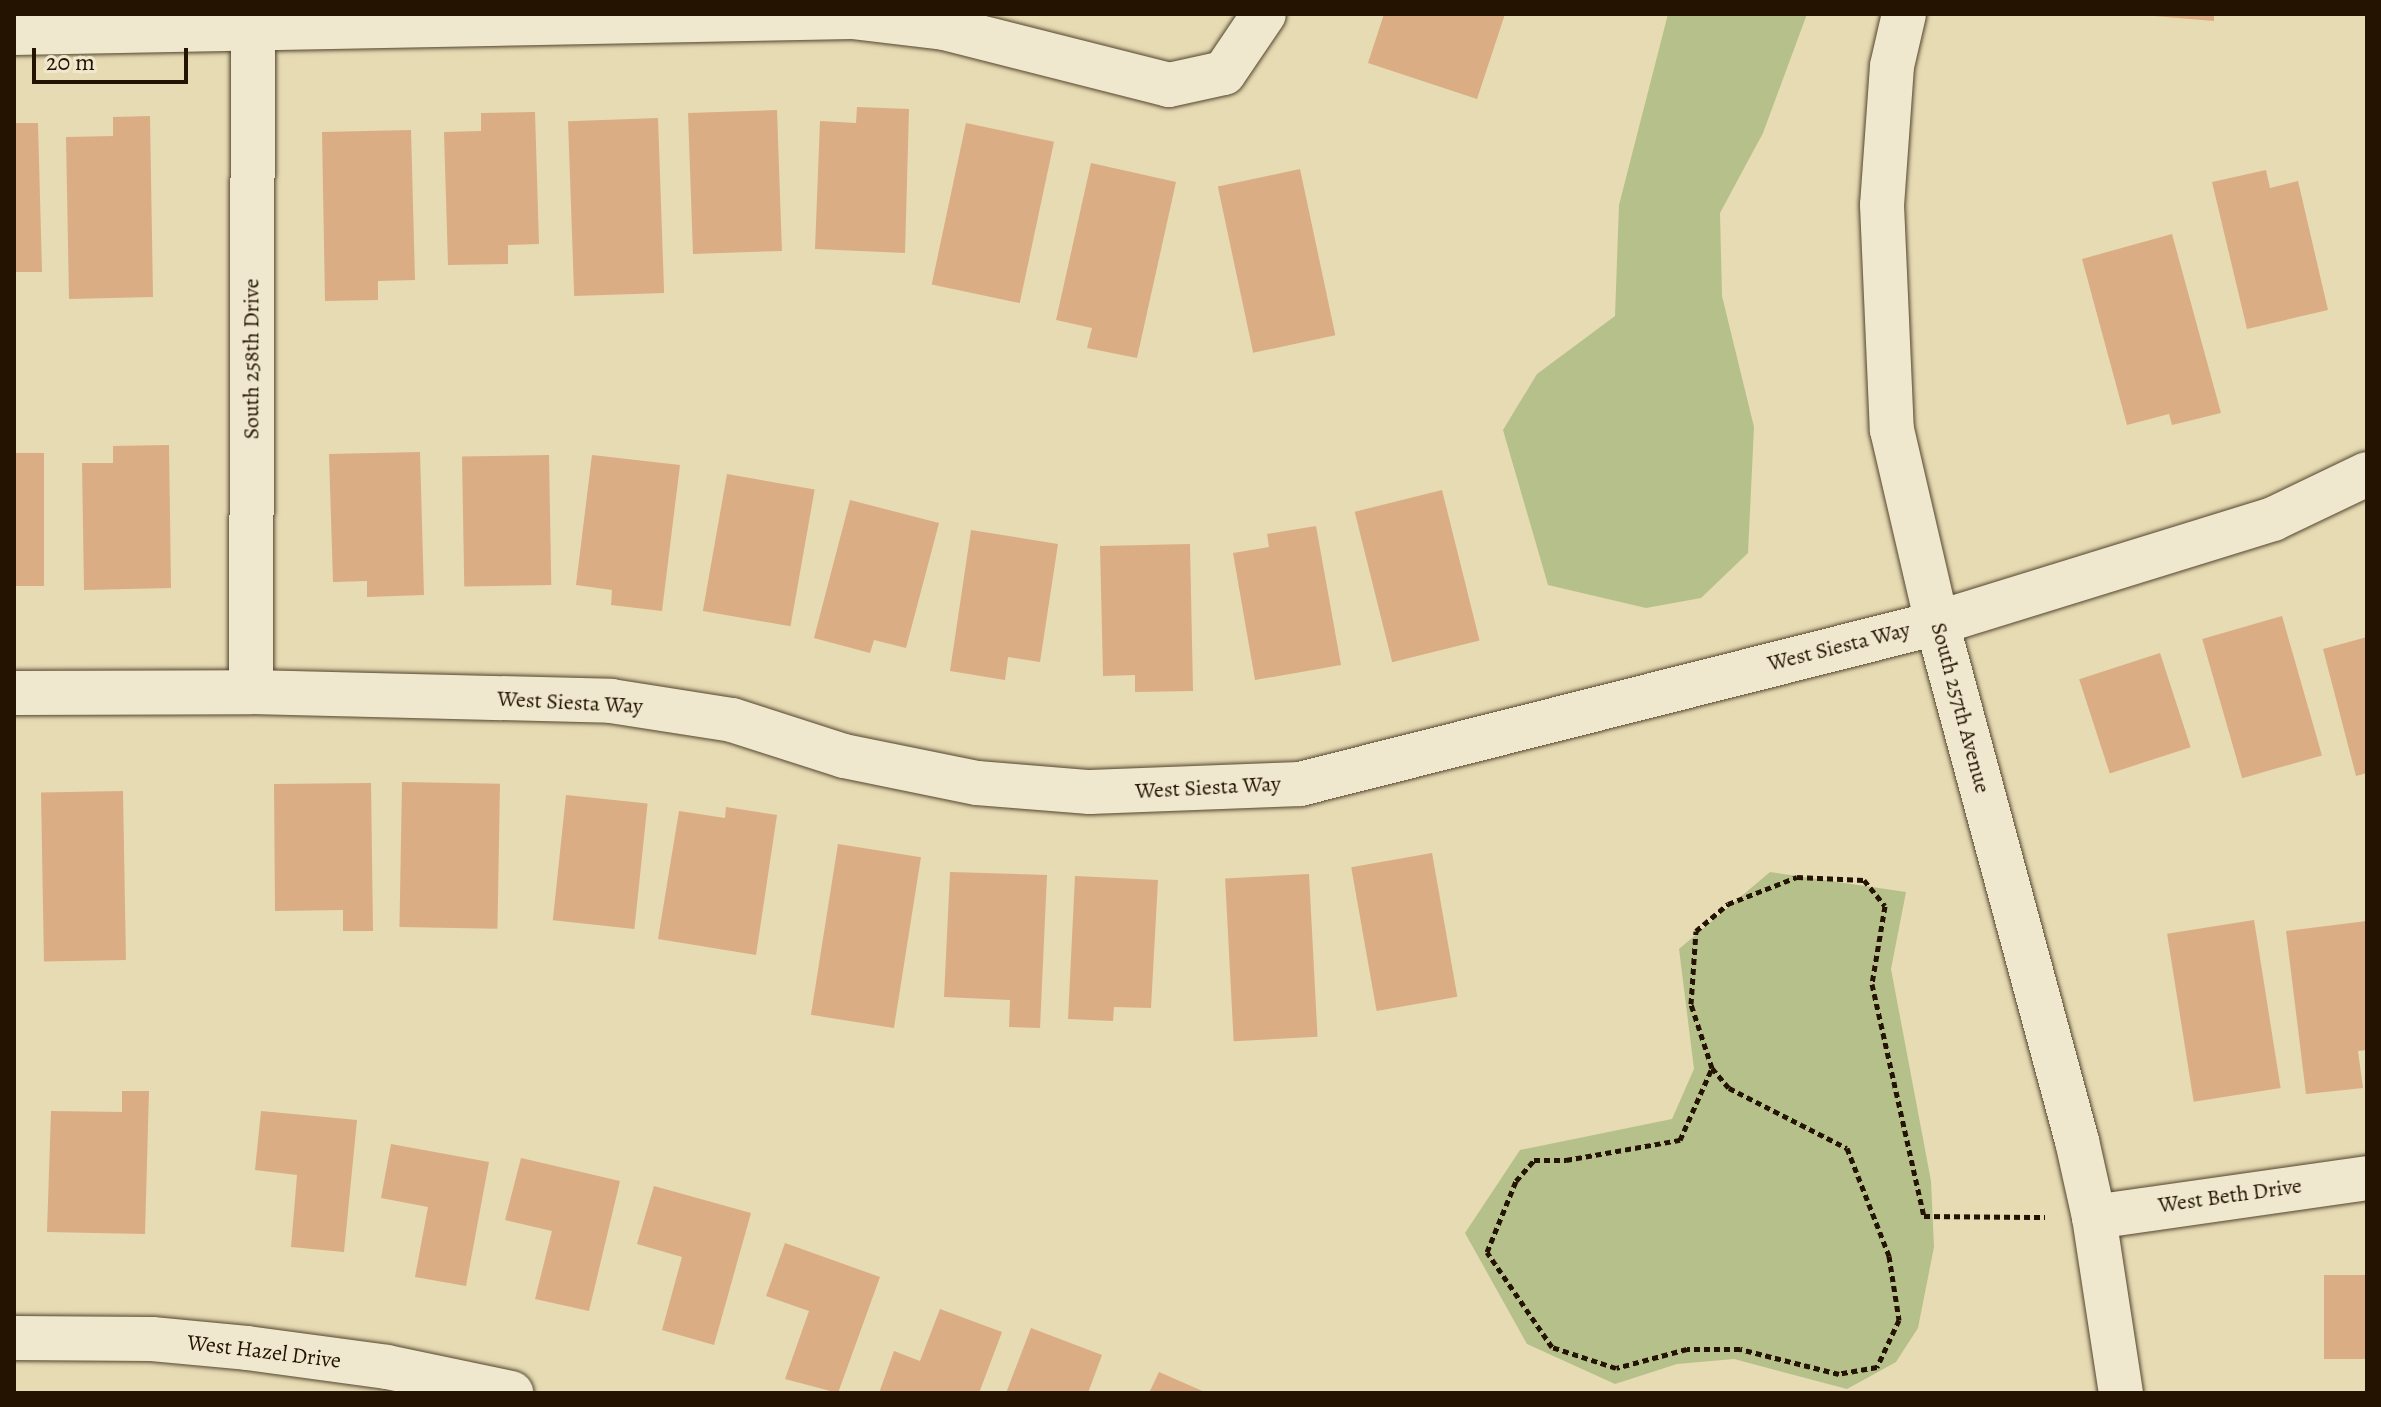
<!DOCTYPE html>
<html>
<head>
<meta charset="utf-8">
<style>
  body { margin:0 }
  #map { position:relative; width:2381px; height:1407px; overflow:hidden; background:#e6dbb3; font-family:Alegreya,serif }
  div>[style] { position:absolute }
  .green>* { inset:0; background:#b6c08b }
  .building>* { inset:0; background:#dbad84; transform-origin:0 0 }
  .path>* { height:5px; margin-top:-2.5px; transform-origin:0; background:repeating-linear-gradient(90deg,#241301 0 6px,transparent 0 10px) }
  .roads { filter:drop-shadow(0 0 2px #54452e) drop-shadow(0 0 2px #54452e) }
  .minor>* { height:44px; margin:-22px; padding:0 22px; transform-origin:22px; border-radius:22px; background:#efe8ce }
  span { translate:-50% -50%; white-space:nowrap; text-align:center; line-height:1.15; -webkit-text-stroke:8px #efe8ce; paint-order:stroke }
  .street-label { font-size:22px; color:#241301 }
  .frame { position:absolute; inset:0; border:16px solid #241301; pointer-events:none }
  .scale { position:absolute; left:32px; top:48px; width:156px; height:36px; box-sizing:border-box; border:4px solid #241301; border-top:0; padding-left:10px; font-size:24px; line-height:28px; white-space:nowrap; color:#241301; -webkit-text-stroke:6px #efe8ce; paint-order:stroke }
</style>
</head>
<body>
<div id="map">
  <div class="green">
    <i style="clip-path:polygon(1668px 14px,1807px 14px,1763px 133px,1720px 213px,1722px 296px,1754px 427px,1748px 553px,1701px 598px,1646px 608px,1548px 585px,1503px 430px,1537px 374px,1615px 316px,1619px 205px)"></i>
    <i style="clip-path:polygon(1770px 872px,1906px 892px,1891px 969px,1931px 1181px,1934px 1247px,1918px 1328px,1896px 1362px,1847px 1389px,1734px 1359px,1677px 1364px,1615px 1384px,1527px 1344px,1465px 1233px,1520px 1150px,1672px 1119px,1694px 1069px,1679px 949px)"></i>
  </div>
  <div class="building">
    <i style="clip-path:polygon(1384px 14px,1505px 14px,1477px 99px,1368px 63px)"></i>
    <i style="clip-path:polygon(2130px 14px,2214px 14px,2214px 21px)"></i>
    <i style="clip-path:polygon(857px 107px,909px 109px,905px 253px,815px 249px,820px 121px,856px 123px)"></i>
    <i style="left:777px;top:110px;width:141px;height:89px;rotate:88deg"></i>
    <i style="clip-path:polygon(535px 112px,539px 244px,508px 245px,508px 264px,448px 265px,444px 132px,481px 131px,481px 113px)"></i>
    <i style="clip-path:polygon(150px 116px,153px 297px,69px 299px,66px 137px,113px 136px,113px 117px)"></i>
    <i style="left:658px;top:118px;width:175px;height:90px;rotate:88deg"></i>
    <i style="clip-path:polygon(14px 123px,38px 123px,42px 272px,14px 272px)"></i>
    <i style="left:966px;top:123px;width:90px;height:165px;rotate:12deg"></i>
    <i style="clip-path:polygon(411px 130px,415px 280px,378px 281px,378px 300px,325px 301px,322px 132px)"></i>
    <i style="clip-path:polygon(1091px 163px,1176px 182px,1137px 358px,1087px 348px,1092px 328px,1056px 320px)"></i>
    <i style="left:1300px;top:169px;width:170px;height:84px;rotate:78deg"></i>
    <i style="clip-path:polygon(2266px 170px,2270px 188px,2298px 181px,2328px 310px,2247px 329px,2212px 182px)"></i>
    <i style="clip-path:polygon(2172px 234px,2221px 413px,2172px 425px,2169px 414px,2127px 425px,2082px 259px)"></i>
    <i style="clip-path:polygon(169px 445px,171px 588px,84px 590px,82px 463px,113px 463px,113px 446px)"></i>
    <i style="clip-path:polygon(420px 452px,424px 595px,367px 597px,367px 581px,333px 582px,329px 454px)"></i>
    <i style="left:14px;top:453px;width:30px;height:133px"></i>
    <i style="left:549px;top:455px;width:130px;height:87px;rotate:89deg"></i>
    <i style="clip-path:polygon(592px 455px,680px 465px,662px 611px,611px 605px,612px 590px,576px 585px)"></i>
    <i style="left:727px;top:474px;width:89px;height:139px;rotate:10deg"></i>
    <i style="left:1442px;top:490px;width:155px;height:90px;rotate:76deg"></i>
    <i style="clip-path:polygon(850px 500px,939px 523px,906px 648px,874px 640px,870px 653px,814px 638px)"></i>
    <i style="clip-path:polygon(1316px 526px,1341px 665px,1255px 680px,1233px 553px,1269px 547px,1267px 534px)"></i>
    <i style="clip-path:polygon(971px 530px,1058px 544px,1040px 662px,1008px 657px,1005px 680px,950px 671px)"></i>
    <i style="clip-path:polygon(1190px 544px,1193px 691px,1135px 692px,1135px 675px,1103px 676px,1100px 546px)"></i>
    <i style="left:2282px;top:616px;width:145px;height:83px;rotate:74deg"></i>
    <i style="clip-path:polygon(2367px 637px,2367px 773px,2356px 776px,2323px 649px)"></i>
    <i style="left:2160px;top:653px;width:99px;height:85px;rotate:72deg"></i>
    <i style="left:402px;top:782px;width:98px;height:145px;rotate:1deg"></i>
    <i style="clip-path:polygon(371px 783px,373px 931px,343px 931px,343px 910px,275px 911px,274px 784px)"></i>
    <i style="left:123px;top:791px;width:169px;height:82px;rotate:89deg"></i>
    <i style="left:566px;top:795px;width:82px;height:126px;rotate:6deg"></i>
    <i style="clip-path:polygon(726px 807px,777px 815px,756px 955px,658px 939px,679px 811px,725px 818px)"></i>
    <i style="left:838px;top:844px;width:84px;height:173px;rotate:9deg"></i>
    <i style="left:1432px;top:853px;width:146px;height:82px;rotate:80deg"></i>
    <i style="clip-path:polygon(950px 872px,1047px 875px,1040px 1028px,1009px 1027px,1010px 1000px,944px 997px)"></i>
    <i style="left:1309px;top:874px;width:163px;height:84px;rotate:87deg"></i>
    <i style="clip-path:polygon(1075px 876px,1158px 880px,1151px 1008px,1114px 1007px,1113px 1021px,1068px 1019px)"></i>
    <i style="left:2254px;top:920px;width:170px;height:88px;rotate:81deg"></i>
    <i style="clip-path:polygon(2367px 921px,2367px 1050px,2358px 1051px,2363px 1088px,2306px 1094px,2286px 931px)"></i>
    <i style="clip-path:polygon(122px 1091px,149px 1091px,145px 1234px,47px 1232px,51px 1111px,122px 1112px)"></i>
    <i style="clip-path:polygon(261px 1111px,357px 1120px,344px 1252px,291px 1247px,297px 1175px,255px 1170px)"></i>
    <i style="clip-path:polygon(391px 1144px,489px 1162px,466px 1286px,415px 1277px,428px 1207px,381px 1198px)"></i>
    <i style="clip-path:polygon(521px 1158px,620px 1181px,589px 1311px,535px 1299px,552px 1231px,505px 1220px)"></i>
    <i style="clip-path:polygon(654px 1186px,751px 1213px,714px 1345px,662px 1330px,682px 1257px,637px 1244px)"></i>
    <i style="clip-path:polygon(785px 1243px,880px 1277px,838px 1393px,785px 1379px,809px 1311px,766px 1296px)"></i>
    <i style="left:2367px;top:1275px;width:84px;height:43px;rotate:90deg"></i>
    <i style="clip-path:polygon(940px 1309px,1002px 1332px,979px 1393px,879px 1393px,894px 1351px,920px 1361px)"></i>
    <i style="clip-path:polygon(1031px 1328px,1102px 1355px,1088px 1393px,1006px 1393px)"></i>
    <i style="clip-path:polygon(1159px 1372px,1207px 1393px,1149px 1393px)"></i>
  </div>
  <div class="path">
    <i style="left:1712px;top:1068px;width:26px;rotate:50deg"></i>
    <i style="left:1729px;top:1088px;width:132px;rotate:27deg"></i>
    <i style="left:1847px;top:1148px;width:116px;rotate:68.7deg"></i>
    <i style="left:1889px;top:1256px;width:65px;rotate:81.1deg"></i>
    <i style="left:1899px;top:1320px;width:52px;rotate:115.1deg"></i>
    <i style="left:1877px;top:1367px;width:39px;rotate:170deg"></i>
    <i style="left:1839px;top:1374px;width:102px;rotate:-165.8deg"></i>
    <i style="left:1740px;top:1349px;width:53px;rotate:180deg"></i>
    <i style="left:1687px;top:1349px;width:73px;rotate:165deg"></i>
    <i style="left:1616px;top:1368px;width:67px;rotate:-161.8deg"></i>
    <i style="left:1552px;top:1347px;width:115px;rotate:-124.4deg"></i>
    <i style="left:1487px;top:1252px;width:77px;rotate:-67.8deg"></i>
    <i style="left:1516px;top:1181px;width:28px;rotate:-49deg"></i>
    <i style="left:1534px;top:1160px;width:32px"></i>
    <i style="left:1566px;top:1160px;width:116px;rotate:-10deg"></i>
    <i style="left:1680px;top:1140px;width:79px;rotate:-66deg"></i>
    <i style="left:1712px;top:1068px;width:67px;rotate:-108.2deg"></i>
    <i style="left:1691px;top:1004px;width:73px;rotate:-86.1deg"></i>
    <i style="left:1696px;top:931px;width:42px;rotate:-40.2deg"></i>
    <i style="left:1728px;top:904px;width:74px;rotate:-21.4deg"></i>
    <i style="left:1797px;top:877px;width:67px;rotate:2.6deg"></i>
    <i style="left:1864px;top:880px;width:33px;rotate:51deg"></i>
    <i style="left:1885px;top:906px;width:79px;rotate:99.5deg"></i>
    <i style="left:1872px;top:984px;width:238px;rotate:77.4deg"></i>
    <i style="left:1924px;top:1216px;width:121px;rotate:0.5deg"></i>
  </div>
  <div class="roads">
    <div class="minor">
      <i style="left:1904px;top:14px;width:53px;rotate:103deg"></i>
      <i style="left:1892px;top:66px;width:139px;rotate:94.1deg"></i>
      <i style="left:1882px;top:205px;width:225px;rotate:87.5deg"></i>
      <i style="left:1892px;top:430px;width:198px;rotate:76.9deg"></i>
      <i style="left:1937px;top:623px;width:537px;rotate:74.88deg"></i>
      <i style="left:2077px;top:1141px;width:78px;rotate:77.4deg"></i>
      <i style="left:2094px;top:1217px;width:178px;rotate:81.3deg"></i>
      <i style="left:14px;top:33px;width:838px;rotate:-1.09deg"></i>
      <i style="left:852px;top:17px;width:93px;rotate:6.8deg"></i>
      <i style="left:944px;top:28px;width:232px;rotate:14.2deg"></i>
      <i style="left:1169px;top:85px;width:56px;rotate:-12.3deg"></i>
      <i style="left:1224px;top:73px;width:71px;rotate:-55.9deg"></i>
      <i style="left:251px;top:692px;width:665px;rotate:-89.83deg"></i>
      <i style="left:14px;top:693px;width:237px;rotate:-0.2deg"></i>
      <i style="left:251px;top:692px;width:360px;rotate:1.4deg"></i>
      <i style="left:611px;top:701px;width:122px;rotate:8.9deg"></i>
      <i style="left:732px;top:720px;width:118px;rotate:17.8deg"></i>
      <i style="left:844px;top:756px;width:136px;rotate:11.5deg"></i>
      <i style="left:977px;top:783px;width:113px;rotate:4.6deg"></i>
      <i style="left:1090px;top:792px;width:210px;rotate:-2.2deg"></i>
      <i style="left:1300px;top:784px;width:657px;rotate:-14.18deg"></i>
      <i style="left:1937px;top:623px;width:352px;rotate:-17.2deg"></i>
      <i style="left:2273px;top:519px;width:104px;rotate:-25.6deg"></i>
      <i style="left:2094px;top:1217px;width:276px;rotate:-8.1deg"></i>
      <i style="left:14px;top:1338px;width:138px;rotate:0.4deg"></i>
      <i style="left:152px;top:1339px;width:95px;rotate:5.4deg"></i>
      <i style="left:247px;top:1348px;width:141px;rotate:7.7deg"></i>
      <i style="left:387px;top:1367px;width:127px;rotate:11.8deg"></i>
    </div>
  </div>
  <div class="street-label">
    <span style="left:252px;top:359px;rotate:-90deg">South 258th Drive</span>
    <span style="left:1839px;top:647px;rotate:-14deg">West Siesta Way</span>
    <span style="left:570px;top:703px;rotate:3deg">West Siesta Way</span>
    <span style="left:1960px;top:708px;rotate:75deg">South 257th Avenue</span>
    <span style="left:1208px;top:788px;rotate:-3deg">West Siesta Way</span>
    <span style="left:2230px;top:1196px;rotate:-8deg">West Beth Drive</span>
    <span style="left:264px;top:1352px;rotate:7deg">West Hazel Drive</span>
  </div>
  <div class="frame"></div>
  <div class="scale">20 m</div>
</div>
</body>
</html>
